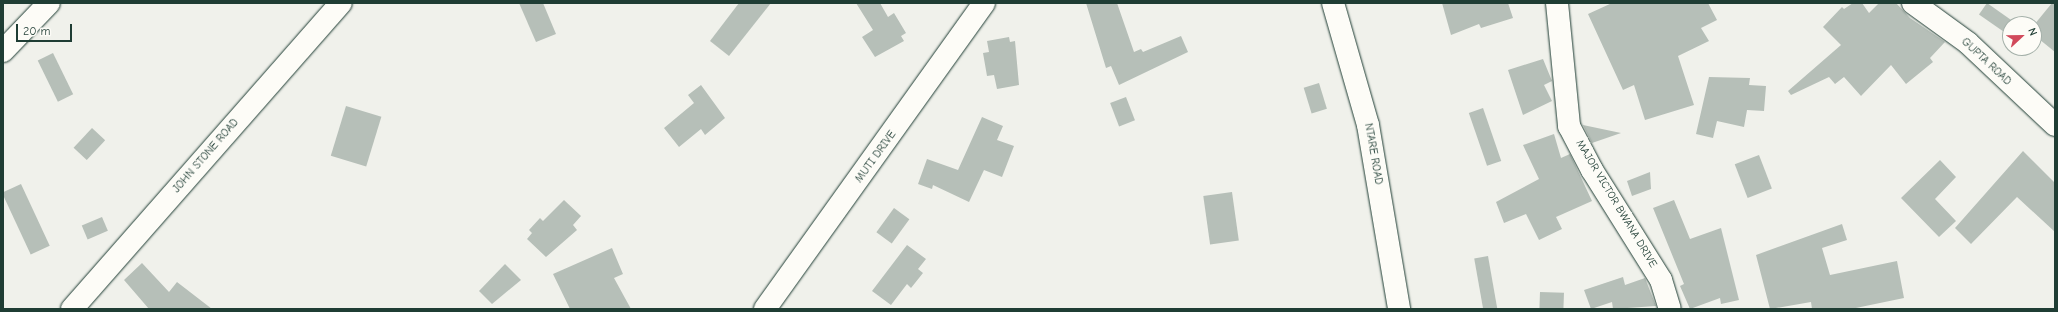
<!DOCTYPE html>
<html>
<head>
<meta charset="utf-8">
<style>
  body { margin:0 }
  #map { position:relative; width:2058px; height:312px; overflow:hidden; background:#f0f1eb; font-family:"Comic Neue",sans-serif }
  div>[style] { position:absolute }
  .building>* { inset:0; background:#b6bfb8; transform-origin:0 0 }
  .roads { filter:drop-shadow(0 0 1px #1f3d34) drop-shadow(0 0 1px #1f3d34) }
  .minor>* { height:22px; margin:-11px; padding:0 11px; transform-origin:11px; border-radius:11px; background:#fdfcf7 }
  .secondary>* { height:22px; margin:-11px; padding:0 11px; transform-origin:11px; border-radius:11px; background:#fdfcf7 }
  span { translate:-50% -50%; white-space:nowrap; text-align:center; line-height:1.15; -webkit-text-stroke:4px #fdfcf7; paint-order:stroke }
  .street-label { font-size:11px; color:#1f3d34 }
  .frame { position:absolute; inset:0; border:4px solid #1f3d34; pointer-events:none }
  .north { position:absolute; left:2002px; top:16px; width:40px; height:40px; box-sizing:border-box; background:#fdfcf7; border:1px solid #a4b0a9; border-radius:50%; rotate:68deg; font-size:11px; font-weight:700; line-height:16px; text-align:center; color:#1f3d34 }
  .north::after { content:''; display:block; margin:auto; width:14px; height:18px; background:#d1495b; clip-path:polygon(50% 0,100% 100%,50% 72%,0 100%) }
  .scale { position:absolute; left:16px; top:24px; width:56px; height:18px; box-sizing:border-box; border:2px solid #1f3d34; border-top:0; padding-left:5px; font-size:12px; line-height:14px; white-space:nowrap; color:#1f3d34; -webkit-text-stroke:3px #fdfcf7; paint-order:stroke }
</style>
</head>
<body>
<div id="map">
  <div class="building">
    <i style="clip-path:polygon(519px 3px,543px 3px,556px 34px,536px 42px)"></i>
    <i style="clip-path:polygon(739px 3px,771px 3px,729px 56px,710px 41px)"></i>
    <i style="clip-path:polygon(856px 3px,880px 3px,888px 17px,894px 13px,906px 33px,901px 36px,904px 41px,875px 57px,862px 37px,873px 30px)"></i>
    <i style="clip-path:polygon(1086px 3px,1117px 3px,1134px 52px,1141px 49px,1143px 52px,1181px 36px,1188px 52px,1119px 85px,1111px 66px,1106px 68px)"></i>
    <i style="clip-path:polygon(1442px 3px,1508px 3px,1513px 18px,1481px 28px,1479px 24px,1451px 35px)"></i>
    <i style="clip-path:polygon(1612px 3px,1708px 3px,1717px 20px,1701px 28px,1709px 41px,1678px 56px,1694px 105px,1645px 120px,1634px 85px,1623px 90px,1588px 14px)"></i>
    <i style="clip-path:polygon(1853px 3px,1862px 3px,1869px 13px,1879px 3px,1896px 3px,1910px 18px,1945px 42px,1930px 58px,1933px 62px,1906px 84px,1891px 65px,1861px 96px,1844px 77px,1835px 84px,1829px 77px,1791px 95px,1788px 91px,1841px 45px,1823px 27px,1842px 7px,1844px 9px)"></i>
    <i style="left:1987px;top:3px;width:29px;height:14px;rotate:35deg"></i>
    <i style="clip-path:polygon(2052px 3px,2055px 3px,2055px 52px,2034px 35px,2034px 25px)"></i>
    <i style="clip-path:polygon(1009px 37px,1010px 42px,1015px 41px,1019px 85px,997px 89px,994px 75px,987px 76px,983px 53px,989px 52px,987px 41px)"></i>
    <i style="left:53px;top:53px;width:46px;height:17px;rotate:64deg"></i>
    <i style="clip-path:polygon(1543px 59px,1552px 81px,1544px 85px,1552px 101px,1523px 115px,1508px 70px)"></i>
    <i style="clip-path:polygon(1709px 77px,1750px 78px,1749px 85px,1766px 86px,1764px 111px,1747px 110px,1744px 127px,1717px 121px,1713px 138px,1696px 134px)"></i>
    <i style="left:1319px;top:83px;width:27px;height:16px;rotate:73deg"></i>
    <i style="clip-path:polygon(701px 85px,725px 118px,705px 135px,701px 129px,679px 147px,664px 128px,694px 103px,688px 95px)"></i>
    <i style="left:1126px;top:97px;width:25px;height:17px;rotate:69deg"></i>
    <i style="left:346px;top:106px;width:37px;height:52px;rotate:17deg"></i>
    <i style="left:1483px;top:108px;width:56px;height:15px;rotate:71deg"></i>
    <i style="clip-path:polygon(982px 117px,1003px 126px,997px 140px,1014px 146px,1002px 177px,984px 170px,969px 202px,933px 185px,932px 189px,918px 184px,927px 159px,958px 170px)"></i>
    <i style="clip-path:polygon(1583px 125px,1621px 133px,1592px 143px)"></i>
    <i style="left:92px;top:128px;width:18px;height:27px;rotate:43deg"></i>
    <i style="clip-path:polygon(1554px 134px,1561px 158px,1570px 154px,1592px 201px,1556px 217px,1562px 229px,1539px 240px,1526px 214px,1504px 223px,1496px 202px,1539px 179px,1523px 145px)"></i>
    <i style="clip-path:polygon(2023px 151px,2055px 183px,2055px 232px,2017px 197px,1971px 244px,1955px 228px)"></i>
    <i style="left:1759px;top:155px;width:36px;height:26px;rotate:69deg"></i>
    <i style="clip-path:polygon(1940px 160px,1956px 177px,1935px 199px,1956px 221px,1939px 237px,1901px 198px)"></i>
    <i style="clip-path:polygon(1650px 172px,1651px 189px,1632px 196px,1627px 181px)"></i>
    <i style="left:21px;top:184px;width:68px;height:21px;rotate:65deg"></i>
    <i style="left:1232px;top:192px;width:49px;height:29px;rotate:82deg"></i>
    <i style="clip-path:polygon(564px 200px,581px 216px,573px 225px,577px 230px,546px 257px,527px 239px,532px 233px,529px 230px,540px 218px,543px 221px)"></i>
    <i style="clip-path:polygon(1674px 200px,1690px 239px,1721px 228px,1739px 300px,1721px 304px,1720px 298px,1690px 309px,1680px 286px,1684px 284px,1653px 208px)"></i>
    <i style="left:894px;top:208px;width:19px;height:30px;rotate:36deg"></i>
    <i style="left:102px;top:217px;width:15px;height:22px;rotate:67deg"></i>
    <i style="clip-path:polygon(1842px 224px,1847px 240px,1822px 248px,1830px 275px,1897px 261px,1904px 298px,1851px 309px,1812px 309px,1811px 302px,1770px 309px,1756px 255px)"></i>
    <i style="clip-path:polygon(907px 245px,926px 259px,918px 269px,923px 273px,911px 288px,907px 284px,891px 305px,872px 291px)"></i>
    <i style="clip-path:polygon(612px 248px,623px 274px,614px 278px,631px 309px,570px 309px,553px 274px)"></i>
    <i style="left:1488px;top:256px;width:54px;height:14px;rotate:80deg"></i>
    <i style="clip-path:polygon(142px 263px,169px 292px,177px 282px,212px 309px,149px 309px,124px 280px)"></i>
    <i style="clip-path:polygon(505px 264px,521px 280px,492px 304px,479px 291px)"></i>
    <i style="clip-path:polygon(1623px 277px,1625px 285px,1645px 278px,1656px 306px,1613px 309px,1612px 302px,1591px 309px,1584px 290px)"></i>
    <i style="left:1540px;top:292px;width:24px;height:17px;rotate:2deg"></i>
  </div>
  <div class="roads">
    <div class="minor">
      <i style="left:1557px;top:3px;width:124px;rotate:84.4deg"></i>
      <i style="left:1569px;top:126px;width:50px;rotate:62.4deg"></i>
      <i style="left:1592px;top:170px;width:130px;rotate:57.9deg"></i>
      <i style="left:1661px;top:280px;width:30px;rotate:73deg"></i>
      <i style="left:1913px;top:3px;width:68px;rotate:36deg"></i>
      <i style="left:1968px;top:43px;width:120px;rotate:43.3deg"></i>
      <i style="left:3px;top:51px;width:66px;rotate:-46.2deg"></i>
      <i style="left:72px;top:309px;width:407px;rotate:-48.7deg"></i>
      <i style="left:765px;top:309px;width:376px;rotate:-54.4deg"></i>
    </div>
    <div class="secondary">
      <i style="left:1333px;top:3px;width:127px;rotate:74deg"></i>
      <i style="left:1368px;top:125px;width:187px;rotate:80.4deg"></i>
    </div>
  </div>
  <div class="street-label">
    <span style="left:1986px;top:62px;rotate:43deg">GUPTA ROAD</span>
    <span style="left:1373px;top:154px;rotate:80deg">NTARE ROAD</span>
    <span style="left:206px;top:156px;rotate:-49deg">JOHN STONE ROAD</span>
    <span style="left:876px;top:157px;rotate:-54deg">MUTI DRIVE</span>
    <span style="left:1616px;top:204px;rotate:59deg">MAJOR VICTOR BWANA DRIVE</span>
  </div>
  <div class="frame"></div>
  <div class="north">N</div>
  <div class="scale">20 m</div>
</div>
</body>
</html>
